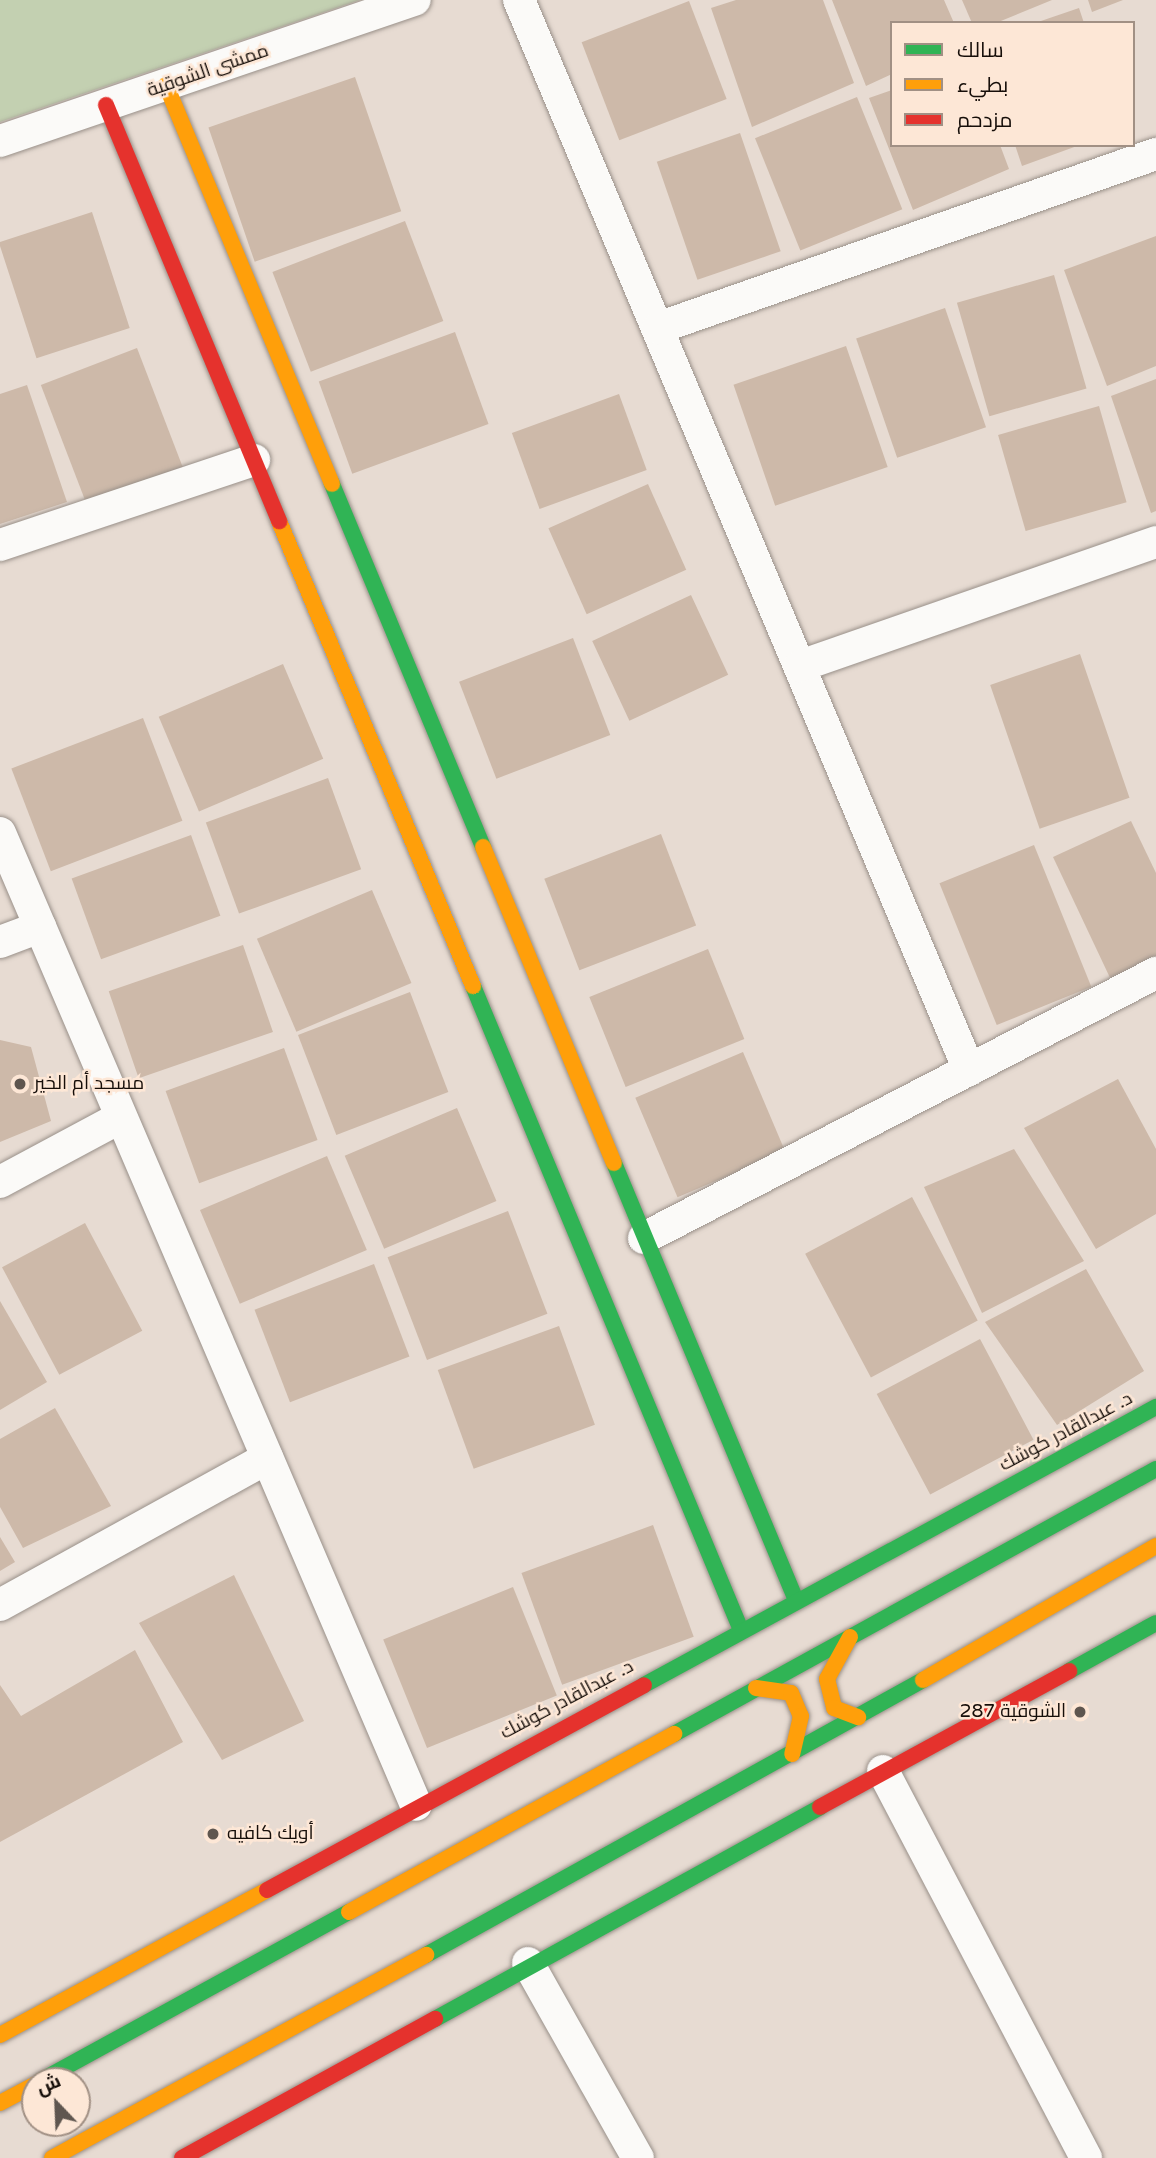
<!DOCTYPE html>
<html>
<head>
<meta charset="utf-8">
<style>
  body { margin:0 }
  #map { position:relative; width:1156px; height:2158px; overflow:hidden; background:#e7dbd2; font-family:"Varela Round",Cairo,sans-serif }
  div>[style] { position:absolute }
  .green>* { inset:0; background:#c3d0b1 }
  .building>* { inset:0; background:#cdb9a9; transform-origin:0 0 }
  .roads { filter:drop-shadow(0 0 2px #999089) drop-shadow(0 0 2px #999089) }
  .street>* { height:32px; margin:-16px; padding:0 16px; transform-origin:16px; border-radius:16px; background:#fbfaf8 }
  .fast>* { height:16px; margin:-8px; padding:0 8px; transform-origin:8px; border-radius:8px; background:#30b455 }
  .slow>* { height:16px; margin:-8px; padding:0 8px; transform-origin:8px; border-radius:8px; background:#ff9f0a }
  .jam>* { height:16px; margin:-8px; padding:0 8px; transform-origin:8px; border-radius:8px; background:#e5322d }
  .dots>* { width:19px; height:19px; translate:-50% -50%; box-sizing:border-box; border:4px solid #fde7d6; border-radius:50% }
  span { translate:-50% -50%; white-space:nowrap; text-align:center; line-height:1.15; -webkit-text-stroke:5px #fde7d6; paint-order:stroke }
  .street-label { font-size:19px; color:#160e09 }
  .poi-label { font-size:19px; color:#160e09 }
  .left { translate:0 -50%; text-align:left }
  .right { translate:-100% -50%; text-align:right }
  .legend { position:absolute; left:890px; top:21px; width:245px; height:126px; box-sizing:border-box; background:#fde7d6; border:2px solid #a19084; margin:0; padding:9px 12px; list-style:none; font-size:21px; color:#160e09 }
  .legend li { display:flex; align-items:center; gap:14px; height:35px }
  .legend b { width:35px; border:2px solid #a19084 }
  .north { position:absolute; left:21px; top:2067px; width:70px; height:70px; box-sizing:border-box; background:#fde7d6; border:2px solid #a19084; border-radius:50%; rotate:337deg; font-size:19px; font-weight:700; line-height:28px; text-align:center; color:#160e09 }
  .north::after { content:''; display:block; margin:auto; width:24px; height:32px; background:#5f564f; clip-path:polygon(50% 0,100% 100%,50% 72%,0 100%) }
</style>
</head>
<body>
<div id="map">
  <div class="green">
    <i style="clip-path:polygon(0 0,360px 0,0 122px)"></i>
  </div>
  <div class="building">
    <i style="clip-path:polygon(736px 0,823px 0,854px 83px,752px 127px,711px 8px)"></i>
    <i style="clip-path:polygon(832px 0,944px 0,954px 23px,892px 23px,892px 74px,866px 86px)"></i>
    <i style="clip-path:polygon(962px 0,1052px 0,996px 23px,972px 23px)"></i>
    <i style="clip-path:polygon(1088px 0,1123px 0,1092px 12px)"></i>
    <i style="left:689px;top:1px;width:105px;height:115px;rotate:69deg"></i>
    <i style="clip-path:polygon(1079px 8px,1084px 23px,1038px 23px,1038px 22px)"></i>
    <i style="left:355px;top:77px;width:142px;height:155px;rotate:71deg"></i>
    <i style="clip-path:polygon(892px 90px,892px 145px,1000px 145px,1009px 169px,913px 210px,869px 98px)"></i>
    <i style="left:857px;top:97px;width:121px;height:110px;rotate:68deg"></i>
    <i style="left:740px;top:133px;width:125px;height:88px;rotate:71deg"></i>
    <i style="clip-path:polygon(1015px 145px,1077px 145px,1077px 146px,1022px 166px)"></i>
    <i style="left:92px;top:212px;width:122px;height:98px;rotate:72deg"></i>
    <i style="left:405px;top:221px;width:107px;height:142px;rotate:69deg"></i>
    <i style="clip-path:polygon(1156px 236px,1156px 366px,1107px 386px,1064px 270px)"></i>
    <i style="left:1054px;top:275px;width:118px;height:101px;rotate:74deg"></i>
    <i style="left:945px;top:308px;width:126px;height:94px;rotate:71deg"></i>
    <i style="left:455px;top:332px;width:98px;height:145px;rotate:70deg"></i>
    <i style="left:846px;top:346px;width:128px;height:119px;rotate:71deg"></i>
    <i style="left:137px;top:348px;width:128px;height:103px;rotate:69deg"></i>
    <i style="clip-path:polygon(1156px 379px,1156px 511px,1151px 513px,1111px 396px)"></i>
    <i style="clip-path:polygon(27px 385px,67px 502px,0 524px,0 394px)"></i>
    <i style="left:619px;top:394px;width:81px;height:114px;rotate:70deg"></i>
    <i style="left:1099px;top:406px;width:100px;height:105px;rotate:74deg"></i>
    <i style="left:648px;top:484px;width:94px;height:109px;rotate:66deg"></i>
    <i style="left:691px;top:595px;width:88px;height:109px;rotate:65deg"></i>
    <i style="left:573px;top:638px;width:104px;height:122px;rotate:69deg"></i>
    <i style="left:1080px;top:654px;width:152px;height:95px;rotate:71deg"></i>
    <i style="left:283px;top:664px;width:103px;height:135px;rotate:67deg"></i>
    <i style="left:143px;top:718px;width:110px;height:141px;rotate:69deg"></i>
    <i style="left:328px;top:778px;width:97px;height:130px;rotate:70deg"></i>
    <i style="clip-path:polygon(1131px 821px,1156px 873px,1156px 959px,1112px 982px,1053px 857px)"></i>
    <i style="left:661px;top:834px;width:98px;height:125px;rotate:69deg"></i>
    <i style="left:191px;top:835px;width:86px;height:127px;rotate:70deg"></i>
    <i style="left:1034px;top:845px;width:153px;height:102px;rotate:68deg"></i>
    <i style="left:372px;top:890px;width:101px;height:125px;rotate:67deg"></i>
    <i style="left:243px;top:945px;width:92px;height:142px;rotate:71deg"></i>
    <i style="left:708px;top:949px;width:97px;height:128px;rotate:68deg"></i>
    <i style="left:410px;top:992px;width:107px;height:120px;rotate:69deg"></i>
    <i style="clip-path:polygon(0 1040px,31px 1047px,51px 1121px,0 1142px)"></i>
    <i style="left:284px;top:1048px;width:98px;height:126px;rotate:70deg"></i>
    <i style="left:743px;top:1052px;width:108px;height:117px;rotate:67deg"></i>
    <i style="clip-path:polygon(1118px 1079px,1156px 1149px,1156px 1214px,1096px 1249px,1024px 1128px)"></i>
    <i style="left:457px;top:1108px;width:101px;height:122px;rotate:67deg"></i>
    <i style="clip-path:polygon(1014px 1149px,1084px 1261px,982px 1313px,924px 1187px)"></i>
    <i style="left:327px;top:1156px;width:102px;height:138px;rotate:67deg"></i>
    <i style="left:912px;top:1197px;width:140px;height:121px;rotate:62deg"></i>
    <i style="left:508px;top:1211px;width:110px;height:129px;rotate:69deg"></i>
    <i style="left:85px;top:1223px;width:122px;height:94px;rotate:62deg"></i>
    <i style="left:374px;top:1264px;width:99px;height:128px;rotate:69deg"></i>
    <i style="clip-path:polygon(1086px 1269px,1144px 1371px,1057px 1425px,985px 1322px)"></i>
    <i style="clip-path:polygon(0 1301px,47px 1382px,0 1410px)"></i>
    <i style="left:559px;top:1326px;width:105px;height:129px;rotate:70deg"></i>
    <i style="left:980px;top:1339px;width:114px;height:117px;rotate:62deg"></i>
    <i style="clip-path:polygon(55px 1408px,111px 1506px,23px 1548px,0 1507px,0 1439px)"></i>
    <i style="left:653px;top:1525px;width:119px;height:140px;rotate:70deg"></i>
    <i style="clip-path:polygon(0 1537px,15px 1562px,0 1571px)"></i>
    <i style="clip-path:polygon(234px 1575px,304px 1721px,222px 1760px,139px 1623px)"></i>
    <i style="left:513px;top:1587px;width:117px;height:140px;rotate:68deg"></i>
    <i style="clip-path:polygon(135px 1650px,183px 1742px,0 1842px,0 1685px,21px 1716px)"></i>
  </div>
  <div class="roads">
    <div class="street">
      <i style="left:519px;top:0;width:1161px;rotate:67.19deg"></i>
      <i style="left:0;top:141px;width:438px;rotate:-18.8deg"></i>
      <i style="left:658px;top:328px;width:528px;rotate:-19.26deg"></i>
      <i style="left:0;top:545px;width:268px;rotate:-18.5deg"></i>
      <i style="left:800px;top:666px;width:377px;rotate:-19.2deg"></i>
      <i style="left:0;top:833px;width:1057px;rotate:66.83deg"></i>
      <i style="left:0;top:942px;width:43px;rotate:-20.6deg"></i>
      <i style="left:0;top:1182px;width:137px;rotate:-28.2deg"></i>
      <i style="left:644px;top:1238px;width:577px;rotate:-27.37deg"></i>
      <i style="left:0;top:1605px;width:305px;rotate:-28.8deg"></i>
      <i style="left:883px;top:1771px;width:437px;rotate:62.3deg"></i>
      <i style="left:528px;top:1963px;width:224px;rotate:60.6deg"></i>
    </div>
    <div class="fast">
      <i style="left:332px;top:484px;width:393px;rotate:67.4deg"></i>
      <i style="left:473px;top:986px;width:698px;rotate:67.41deg"></i>
      <i style="left:614px;top:1163px;width:473px;rotate:67.4deg"></i>
      <i style="left:1069px;top:1671px;width:99px;rotate:-28.9deg"></i>
      <i style="left:644px;top:1685px;width:583px;rotate:-28.5deg"></i>
      <i style="left:674px;top:1734px;width:550px;rotate:-28.8deg"></i>
      <i style="left:426px;top:1955px;width:568px;rotate:-28.96deg"></i>
      <i style="left:435px;top:2019px;width:440px;rotate:-28.8deg"></i>
      <i style="left:40px;top:2081px;width:352px;rotate:-28.7deg"></i>
    </div>
    <div class="slow">
      <i style="left:166px;top:85px;width:432px;rotate:67.4deg"></i>
      <i style="left:279px;top:521px;width:504px;rotate:67.35deg"></i>
      <i style="left:483px;top:847px;width:342px;rotate:67.5deg"></i>
      <i style="left:850px;top:1637px;width:48px;rotate:118.7deg"></i>
      <i style="left:827px;top:1679px;width:30px;rotate:76deg"></i>
      <i style="left:834px;top:1708px;width:26px;rotate:21deg"></i>
      <i style="left:923px;top:1680px;width:269px;rotate:-29.9deg"></i>
      <i style="left:756px;top:1688px;width:35px;rotate:8deg"></i>
      <i style="left:791px;top:1693px;width:25px;rotate:67deg"></i>
      <i style="left:801px;top:1716px;width:39px;rotate:103deg"></i>
      <i style="left:349px;top:1912px;width:371px;rotate:-28.7deg"></i>
      <i style="left:0;top:2035px;width:304px;rotate:-28.5deg"></i>
      <i style="left:0;top:2103px;width:40px;rotate:-28deg"></i>
      <i style="left:52px;top:2158px;width:426px;rotate:-28.5deg"></i>
    </div>
    <div class="jam">
      <i style="left:106px;top:105px;width:451px;rotate:67.4deg"></i>
      <i style="left:820px;top:1807px;width:284px;rotate:-28.6deg"></i>
      <i style="left:267px;top:1890px;width:429px;rotate:-28.5deg"></i>
      <i style="left:182px;top:2158px;width:289px;rotate:-28.8deg"></i>
    </div>
  </div>
  <div class="dots">
    <i style="left:20px;top:1084px;background:#5f564f"></i>
    <i style="left:1080px;top:1712px;background:#5f564f"></i>
    <i style="left:213px;top:1834px;background:#5f564f"></i>
  </div>
  <div class="street-label">
    <span style="left:208px;top:71px;rotate:-19deg">ممشى الشوقية</span>
    <span style="left:1066px;top:1432px;rotate:-28deg">د. عبدالقادر كوشك</span>
    <span style="left:567px;top:1700px;rotate:-28deg">د. عبدالقادر كوشك</span>
  </div>
  <div class="poi-label">
    <span class="left" style="left:34px;top:1084px">مسجد أم الخير</span>
    <span class="right" style="left:1066px;top:1712px">الشوقية 287</span>
    <span class="left" style="left:227px;top:1834px">أويك كافيه</span>
  </div>
  <ul class="legend">
  <li><b style="height:9px;background:#30b455"></b>سالك</li>
  <li><b style="height:9px;background:#ff9f0a"></b>بطيء</li>
  <li><b style="height:9px;background:#e5322d"></b>مزدحم</li>
  </ul>
  <div class="north">ش</div>
</div>
</body>
</html>
